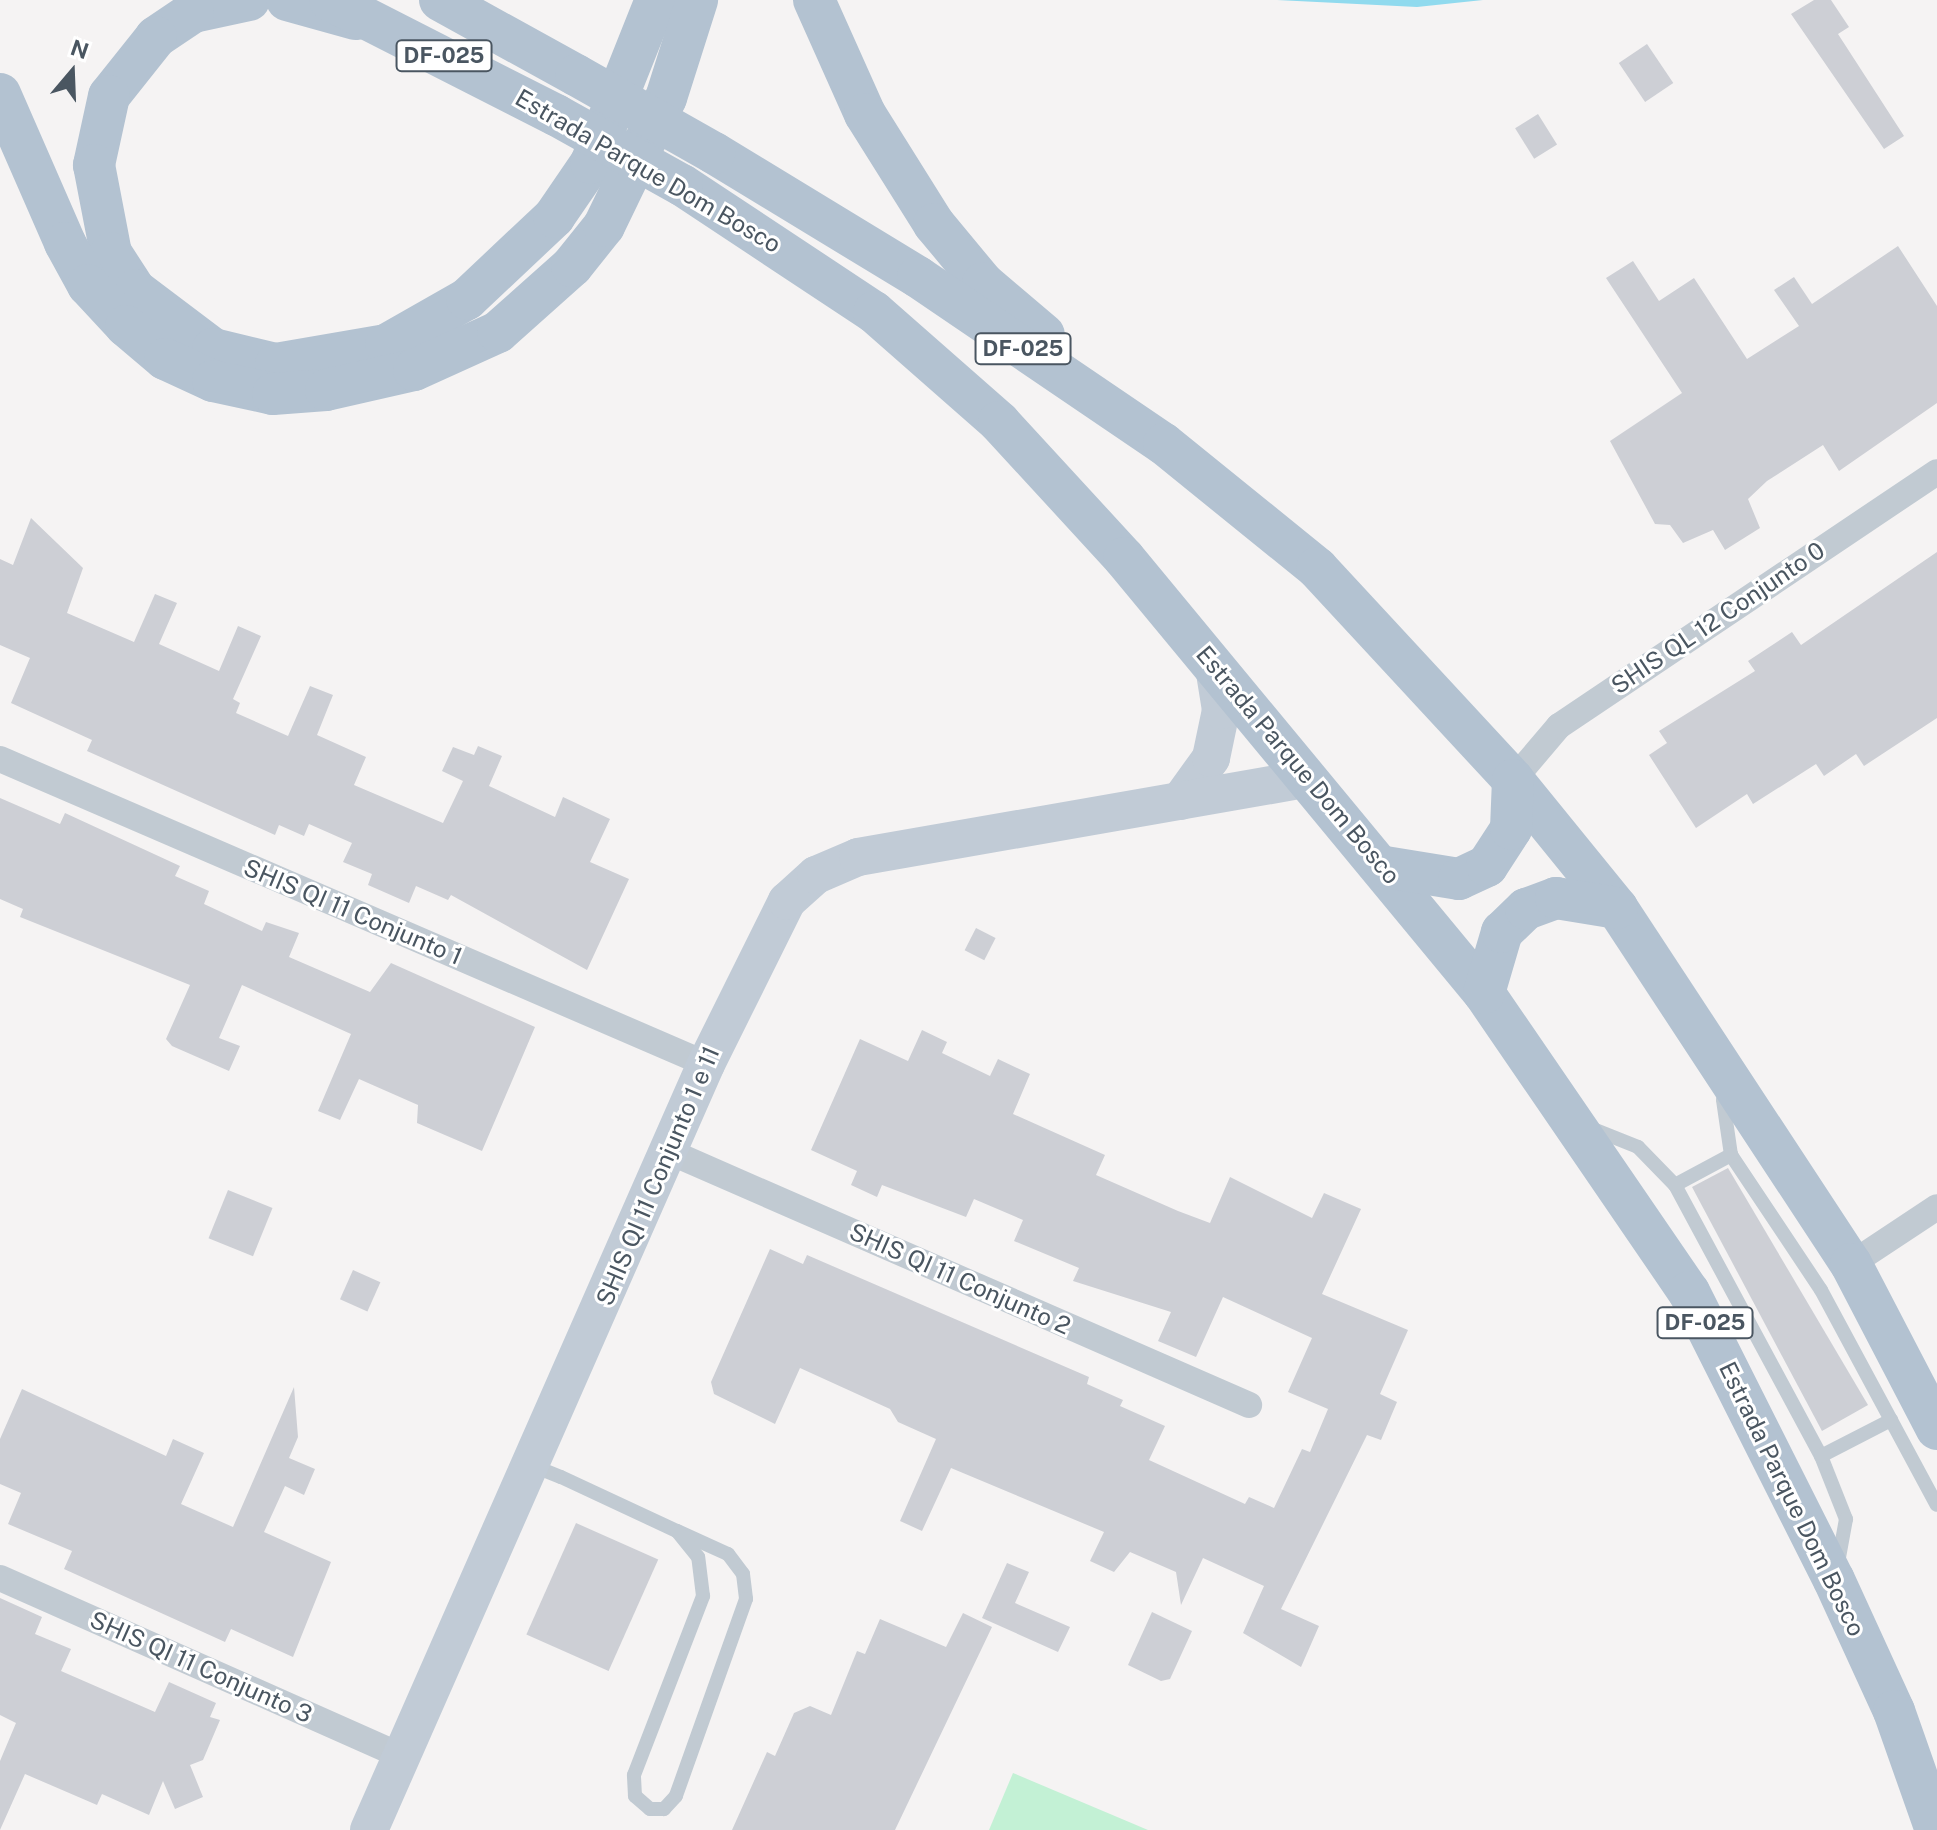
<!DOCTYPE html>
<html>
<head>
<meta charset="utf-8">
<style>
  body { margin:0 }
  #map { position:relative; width:1937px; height:1830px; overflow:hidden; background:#f5f3f3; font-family:"Public Sans",sans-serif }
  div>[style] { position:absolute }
  .green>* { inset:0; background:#c3f1d5 }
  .water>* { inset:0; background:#90daee }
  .building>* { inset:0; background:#cdcfd5; transform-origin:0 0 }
  .lane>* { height:14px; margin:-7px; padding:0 7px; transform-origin:7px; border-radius:7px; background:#c1cad2 }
  .street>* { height:26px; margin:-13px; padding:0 13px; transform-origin:13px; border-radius:13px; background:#c1cad2 }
  .secondary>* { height:38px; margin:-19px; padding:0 19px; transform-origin:19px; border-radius:19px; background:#c1cbd6 }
  .primary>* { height:42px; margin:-21px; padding:0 21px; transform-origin:21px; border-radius:21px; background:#b3c2d1 }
  .primary-bridge>* { height:42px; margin:-21px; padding:0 21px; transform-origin:21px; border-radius:21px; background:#b3c2d1 }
  span { translate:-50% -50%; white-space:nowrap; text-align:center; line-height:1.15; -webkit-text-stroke:6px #fff; paint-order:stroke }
  .shield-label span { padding:2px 6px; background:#fff; border:2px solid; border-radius:6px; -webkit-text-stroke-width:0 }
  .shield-label { font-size:22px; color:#4a5661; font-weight:700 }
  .street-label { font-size:24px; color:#4a5661 }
  .north { position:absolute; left:32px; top:32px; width:80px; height:80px; -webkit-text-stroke:6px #fff; paint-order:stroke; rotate:19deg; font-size:22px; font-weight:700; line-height:32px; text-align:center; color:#4a5661 }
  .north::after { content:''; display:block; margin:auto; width:28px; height:36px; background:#4a5661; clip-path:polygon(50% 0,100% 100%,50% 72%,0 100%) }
</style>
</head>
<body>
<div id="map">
  <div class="green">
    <i style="clip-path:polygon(1013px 1773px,1148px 1830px,989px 1830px)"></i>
  </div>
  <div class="water">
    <i style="clip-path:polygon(1277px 0,1483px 0,1417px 7px)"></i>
  </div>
  <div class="building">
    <i style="clip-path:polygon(1814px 0,1831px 0,1849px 27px,1838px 34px,1904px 136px,1884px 149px,1791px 14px)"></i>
    <i style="left:1647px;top:44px;width:47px;height:34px;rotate:56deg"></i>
    <i style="left:1538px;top:114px;width:36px;height:27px;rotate:58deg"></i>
    <i style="clip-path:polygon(1898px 246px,1937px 306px,1937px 403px,1839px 471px,1823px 445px,1767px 481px,1748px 499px,1760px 528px,1725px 550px,1713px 530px,1683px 543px,1670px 525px,1655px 524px,1610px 441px,1682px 393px,1606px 278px,1633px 261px,1659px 301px,1694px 278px,1747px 359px,1799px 326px,1774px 290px,1794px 277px,1812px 304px)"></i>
    <i style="clip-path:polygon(31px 518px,83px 568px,67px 613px,134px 642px,155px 594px,177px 603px,159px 644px,219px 671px,238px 626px,261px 636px,233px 699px,240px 703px,236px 713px,288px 736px,310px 686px,333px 695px,317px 735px,366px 757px,354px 785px,443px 823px,463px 781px,442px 771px,453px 747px,474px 755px,478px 746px,502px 756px,489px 786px,555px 817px,563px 797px,610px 819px,590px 862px,629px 879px,587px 970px,451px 895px,448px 900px,416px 886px,409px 903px,368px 885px,372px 874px,343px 862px,352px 843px,309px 824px,304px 836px,279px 825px,275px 835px,87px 751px,92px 740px,11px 703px,30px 658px,0 645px,0 559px,13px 565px)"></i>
    <i style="clip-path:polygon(1937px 552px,1937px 718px,1864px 766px,1856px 754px,1824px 776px,1816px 764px,1753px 804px,1747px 794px,1696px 828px,1649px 755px,1667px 743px,1659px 731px,1755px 671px,1748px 661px,1792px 632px,1801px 645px)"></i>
    <i style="clip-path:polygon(0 798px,60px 824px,65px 813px,180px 866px,175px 876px,209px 891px,204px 904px,262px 931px,266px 922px,299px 933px,289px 957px,370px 992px,391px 963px,535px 1027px,482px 1151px,417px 1123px,418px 1105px,359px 1079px,340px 1120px,318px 1111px,351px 1034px,242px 985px,219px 1038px,240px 1046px,229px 1071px,172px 1046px,166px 1039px,190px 985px,20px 917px,23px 909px,0 899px)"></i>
    <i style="left:976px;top:928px;width:22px;height:25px;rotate:27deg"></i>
    <i style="clip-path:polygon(922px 1030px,947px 1042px,942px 1053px,990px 1076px,998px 1059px,1030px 1074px,1013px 1114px,1105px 1155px,1096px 1175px,1178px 1211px,1210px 1223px,1230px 1177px,1312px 1218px,1324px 1193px,1361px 1209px,1322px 1294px,1408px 1330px,1380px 1394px,1397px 1402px,1381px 1440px,1367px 1435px,1281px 1609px,1319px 1626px,1301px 1667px,1243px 1633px,1264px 1586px,1203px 1558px,1181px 1605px,1176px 1572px,1130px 1552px,1114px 1572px,1090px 1561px,1104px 1532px,951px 1468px,922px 1531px,900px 1521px,936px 1439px,898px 1422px,890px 1409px,800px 1368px,775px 1424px,714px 1394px,711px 1382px,770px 1249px,803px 1264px,807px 1255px,1089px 1377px,1087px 1384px,1123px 1400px,1120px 1406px,1165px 1426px,1149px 1460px,1245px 1504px,1249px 1497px,1274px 1508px,1302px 1449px,1310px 1452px,1328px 1409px,1288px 1392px,1312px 1338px,1223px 1297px,1196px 1357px,1158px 1341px,1171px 1312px,1073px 1281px,1079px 1268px,1014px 1241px,1023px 1220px,974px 1199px,966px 1217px,882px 1185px,877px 1197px,851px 1185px,857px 1171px,811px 1150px,860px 1039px,908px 1061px)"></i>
    <i style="clip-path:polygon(1728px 1168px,1868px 1405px,1822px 1431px,1692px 1187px)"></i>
    <i style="left:228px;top:1190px;width:48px;height:52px;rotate:22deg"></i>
    <i style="left:353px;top:1270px;width:30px;height:32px;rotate:24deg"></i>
    <i style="clip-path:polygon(294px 1387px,298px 1437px,289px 1458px,315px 1469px,304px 1495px,285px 1486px,264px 1532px,331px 1562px,293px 1657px,231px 1629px,225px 1642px,64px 1569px,72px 1551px,8px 1524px,21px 1493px,0 1484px,0 1439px,22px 1389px,166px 1456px,173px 1439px,204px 1453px,181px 1504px,233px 1527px)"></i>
    <i style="left:576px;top:1523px;width:90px;height:122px;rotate:24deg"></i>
    <i style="clip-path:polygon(1007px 1563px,1029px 1572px,1015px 1603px,1070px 1627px,1058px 1652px,982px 1618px)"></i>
    <i style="clip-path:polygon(0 1598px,42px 1617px,35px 1634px,71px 1649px,61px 1671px,155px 1712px,169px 1682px,216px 1703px,210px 1717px,220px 1720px,203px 1760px,190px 1765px,203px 1797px,175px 1809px,163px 1781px,149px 1815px,102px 1794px,97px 1805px,25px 1774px,0 1830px,0 1761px,16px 1723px,0 1715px)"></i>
    <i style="clip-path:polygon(1152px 1612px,1192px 1631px,1170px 1679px,1161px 1681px,1128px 1665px)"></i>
    <i style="clip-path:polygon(963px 1613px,992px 1627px,895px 1830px,732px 1830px,767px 1752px,775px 1756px,794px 1713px,810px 1706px,831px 1715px,857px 1651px,865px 1654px,880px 1619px,946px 1647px)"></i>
  </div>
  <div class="lane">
    <i style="left:1728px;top:1092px;width:9px;rotate:122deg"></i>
    <i style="left:1723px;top:1100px;width:56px;rotate:81.7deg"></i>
    <i style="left:1731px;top:1155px;width:162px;rotate:56.3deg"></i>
    <i style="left:1821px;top:1290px;width:244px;rotate:61.7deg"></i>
    <i style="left:1588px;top:1127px;width:54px;rotate:21.8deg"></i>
    <i style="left:1638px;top:1147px;width:53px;rotate:45.8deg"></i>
    <i style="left:1675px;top:1185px;width:308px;rotate:61.7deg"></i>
    <i style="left:1821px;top:1456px;width:68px;rotate:68.4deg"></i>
    <i style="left:1846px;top:1519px;width:45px;rotate:100.3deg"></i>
    <i style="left:1675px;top:1185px;width:64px;rotate:-28.2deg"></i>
    <i style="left:1821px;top:1456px;width:79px;rotate:-27.2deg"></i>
    <i style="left:531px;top:1465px;width:32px;rotate:22deg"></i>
    <i style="left:561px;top:1477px;width:128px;rotate:25deg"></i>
    <i style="left:677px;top:1531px;width:56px;rotate:24.3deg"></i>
    <i style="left:728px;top:1554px;width:25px;rotate:53deg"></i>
    <i style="left:743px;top:1574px;width:25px;rotate:83deg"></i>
    <i style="left:746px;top:1599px;width:209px;rotate:109.6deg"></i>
    <i style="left:676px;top:1796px;width:18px;rotate:133deg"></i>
    <i style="left:664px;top:1809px;width:14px;rotate:180deg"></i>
    <i style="left:650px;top:1809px;width:20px;rotate:-139deg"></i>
    <i style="left:635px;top:1796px;width:21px;rotate:-93deg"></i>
    <i style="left:634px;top:1775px;width:192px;rotate:-68.9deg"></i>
    <i style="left:703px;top:1596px;width:39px;rotate:-97deg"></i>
    <i style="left:698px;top:1557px;width:33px;rotate:-129deg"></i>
  </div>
  <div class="street">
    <i style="left:0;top:759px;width:769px;rotate:23.36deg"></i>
    <i style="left:1513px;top:780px;width:71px;rotate:-49.6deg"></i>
    <i style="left:1559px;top:726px;width:455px;rotate:-33.9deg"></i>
    <i style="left:670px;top:1152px;width:632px;rotate:23.6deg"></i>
    <i style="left:1851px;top:1264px;width:103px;rotate:-33.5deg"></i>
    <i style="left:0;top:1578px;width:440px;rotate:23.9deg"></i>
  </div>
  <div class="secondary">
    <i style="left:1180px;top:801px;width:53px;rotate:-54.2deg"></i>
    <i style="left:1211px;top:758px;width:49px;rotate:-78.2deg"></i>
    <i style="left:1221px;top:710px;width:44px;rotate:-99.2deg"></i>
    <i style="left:369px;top:1830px;width:837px;rotate:-66.25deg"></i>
    <i style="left:706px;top:1064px;width:182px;rotate:-63.6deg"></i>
    <i style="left:787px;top:901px;width:39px;rotate:-42deg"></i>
    <i style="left:816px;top:875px;width:46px;rotate:-23.2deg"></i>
    <i style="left:858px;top:857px;width:456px;rotate:-9.9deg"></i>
  </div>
  <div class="primary">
    <i style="left:249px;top:0;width:57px;rotate:167.9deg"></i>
    <i style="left:193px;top:12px;width:45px;rotate:146deg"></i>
    <i style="left:156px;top:37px;width:75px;rotate:128.5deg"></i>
    <i style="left:109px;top:96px;width:71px;rotate:102.3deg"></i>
    <i style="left:94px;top:165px;width:90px;rotate:79.1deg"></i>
    <i style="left:111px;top:253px;width:44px;rotate:57deg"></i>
    <i style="left:135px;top:290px;width:98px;rotate:37.1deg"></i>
    <i style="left:213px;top:349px;width:65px;rotate:13.4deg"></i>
    <i style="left:276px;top:364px;width:112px;rotate:-9.8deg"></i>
    <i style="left:386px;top:345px;width:93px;rotate:-29.6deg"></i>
    <i style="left:467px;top:299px;width:120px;rotate:-43.3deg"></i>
    <i style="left:554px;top:217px;width:65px;rotate:-55.6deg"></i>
    <i style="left:591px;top:163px;width:175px;rotate:-68.3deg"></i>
    <i style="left:287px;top:0;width:71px;rotate:15.6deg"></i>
    <i style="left:330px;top:0;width:254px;rotate:27deg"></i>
    <i style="left:440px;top:0;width:155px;rotate:28.9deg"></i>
    <i style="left:814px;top:0;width:125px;rotate:65.9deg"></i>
    <i style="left:865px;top:114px;width:130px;rotate:57.9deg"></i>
    <i style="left:934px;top:224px;width:77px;rotate:50.3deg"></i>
    <i style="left:983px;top:283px;width:80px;rotate:40.4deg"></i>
    <i style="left:0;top:94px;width:163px;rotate:66.4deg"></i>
    <i style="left:65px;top:243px;width:48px;rotate:61.3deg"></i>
    <i style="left:88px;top:285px;width:56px;rotate:47.2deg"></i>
    <i style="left:126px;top:326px;width:51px;rotate:40.2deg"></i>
    <i style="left:165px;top:359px;width:53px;rotate:24.6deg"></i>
    <i style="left:213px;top:381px;width:61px;rotate:12.2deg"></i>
    <i style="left:273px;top:394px;width:53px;rotate:-4.3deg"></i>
    <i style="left:326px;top:390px;width:90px;rotate:-12.8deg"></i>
    <i style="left:414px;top:370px;width:92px;rotate:-24.3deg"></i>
    <i style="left:498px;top:332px;width:99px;rotate:-41.7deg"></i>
    <i style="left:572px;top:266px;width:51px;rotate:-51.3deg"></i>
    <i style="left:604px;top:226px;width:142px;rotate:-64.2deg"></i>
    <i style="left:666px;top:98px;width:103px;rotate:-72.4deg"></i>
    <i style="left:714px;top:153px;width:239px;rotate:31.3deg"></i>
    <i style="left:918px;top:277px;width:297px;rotate:34.2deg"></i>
    <i style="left:1164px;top:444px;width:197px;rotate:39deg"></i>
    <i style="left:1317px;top:568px;width:289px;rotate:47.2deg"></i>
    <i style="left:1513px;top:780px;width:165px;rotate:50.9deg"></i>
    <i style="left:1617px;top:908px;width:426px;rotate:56.7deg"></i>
    <i style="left:1851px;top:1264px;width:186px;rotate:62.5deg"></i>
    <i style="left:682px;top:185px;width:230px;rotate:33.5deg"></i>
    <i style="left:874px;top:312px;width:167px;rotate:41.3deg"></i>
    <i style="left:999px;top:422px;width:185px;rotate:47.4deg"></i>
    <i style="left:1124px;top:558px;width:565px;rotate:50.39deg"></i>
    <i style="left:1484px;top:993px;width:363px;rotate:55.6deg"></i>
    <i style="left:1689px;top:1292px;width:322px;rotate:63.3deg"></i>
    <i style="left:1834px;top:1580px;width:144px;rotate:65.4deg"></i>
    <i style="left:1894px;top:1711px;width:126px;rotate:70.6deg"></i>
    <i style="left:1385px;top:867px;width:75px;rotate:9.2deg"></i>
    <i style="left:1459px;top:879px;width:31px;rotate:-25deg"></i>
    <i style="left:1487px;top:866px;width:44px;rotate:-57deg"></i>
    <i style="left:1511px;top:829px;width:49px;rotate:-87.7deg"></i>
    <i style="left:1484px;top:993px;width:64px;rotate:-73.6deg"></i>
    <i style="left:1502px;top:932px;width:33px;rotate:-44deg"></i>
    <i style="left:1526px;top:909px;width:32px;rotate:-20deg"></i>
    <i style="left:1556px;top:898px;width:62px;rotate:9.3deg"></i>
  </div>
  <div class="primary-bridge">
    <i style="left:576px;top:75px;width:159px;rotate:29.5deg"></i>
    <i style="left:556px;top:115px;width:144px;rotate:29.1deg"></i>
  </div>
  <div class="shield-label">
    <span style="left:444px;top:56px">DF-025</span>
    <span style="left:1023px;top:349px">DF-025</span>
    <span style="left:1705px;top:1323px">DF-025</span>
  </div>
  <div class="street-label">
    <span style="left:648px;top:171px;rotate:30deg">Estrada Parque Dom Bosco</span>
    <span style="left:1718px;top:618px;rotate:-34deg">SHIS QL 12 Conjunto 0</span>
    <span style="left:1298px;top:765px;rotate:50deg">Estrada Parque Dom Bosco</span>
    <span style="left:353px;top:912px;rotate:23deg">SHIS QI 11 Conjunto 1</span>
    <span style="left:658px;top:1176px;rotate:-67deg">SHIS QI 11 Conjunto 1 e 11</span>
    <span style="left:960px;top:1279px;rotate:24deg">SHIS QI 11 Conjunto 2</span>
    <span style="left:1792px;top:1499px;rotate:64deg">Estrada Parque Dom Bosco</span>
    <span style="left:201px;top:1667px;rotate:24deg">SHIS QI 11 Conjunto 3</span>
  </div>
  <div class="north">N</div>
</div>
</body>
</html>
